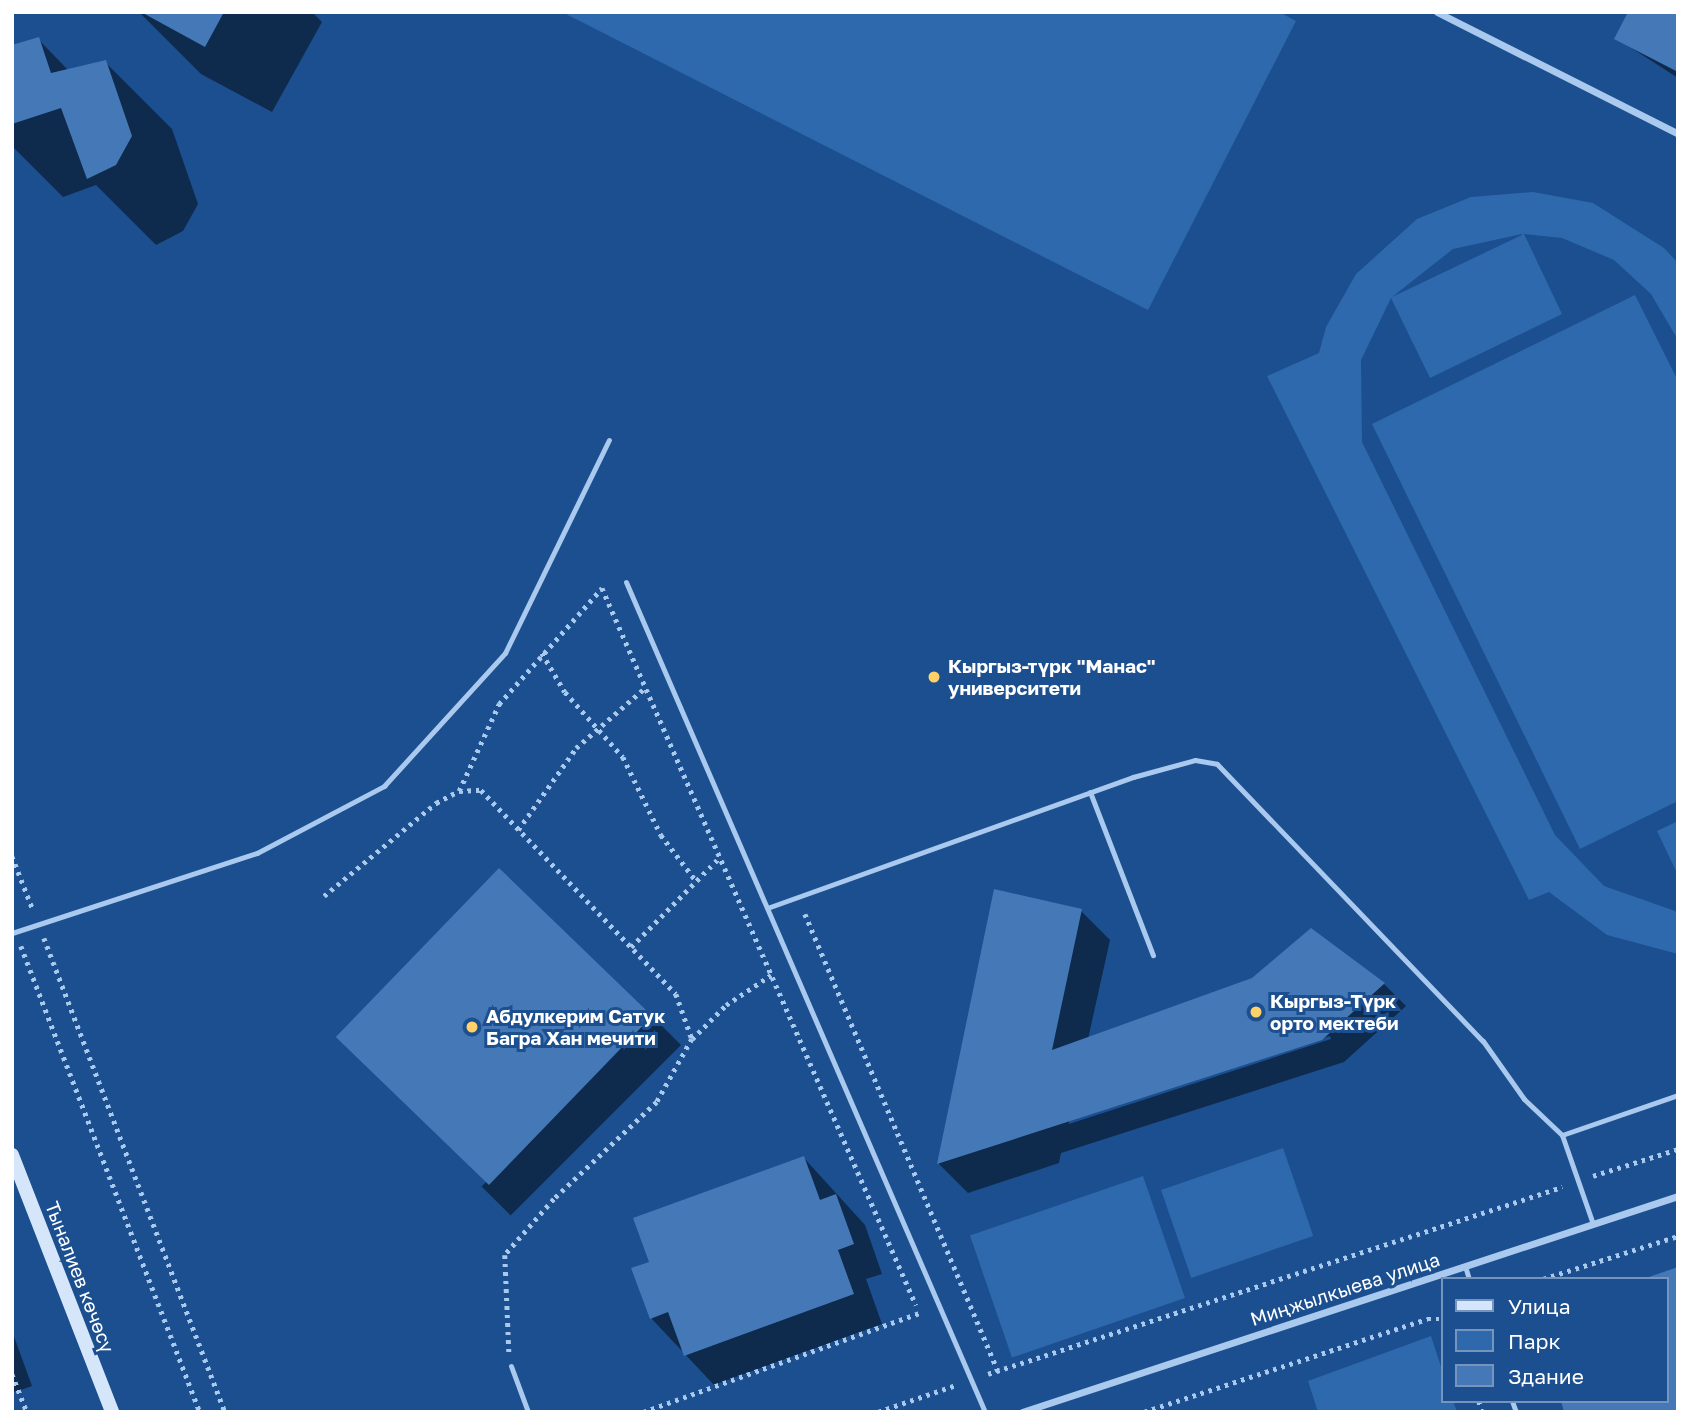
<!DOCTYPE html>
<html>
<head>
<meta charset="utf-8">
<style>
  body { margin:0 }
  #map { position:relative; width:1690px; height:1424px; overflow:hidden; background:#1b4f8f; font-family:"Golos Text",sans-serif }
  div>[style] { position:absolute }
  .green>* { inset:0; background:#2e69ad; transform-origin:0 0 }
  .shadow>* { inset:0; background:#0007; transform-origin:0 0 }
  .building>* { inset:0; background:#4478b7; transform-origin:0 0 }
  .path>* { height:4.5px; margin-top:-2.25px; transform-origin:0; background:repeating-linear-gradient(90deg,#a9c9ee 0 3.5px,transparent 0 8.5px) }
  .lane>* { height:5px; margin:-2.5px; padding:0 2.5px; transform-origin:2.5px; border-radius:2.5px; background:#a9c9ee }
  .street>* { height:7px; margin:-3.5px; padding:0 3.5px; transform-origin:3.5px; border-radius:3.5px; background:#a9c9ee }
  .secondary>* { height:14px; margin:-7px; padding:0 7px; transform-origin:7px; border-radius:7px; background:#d6e6fa }
  .dots>* { width:19px; height:19px; translate:-50% -50%; box-sizing:border-box; border:4px solid #1b4f8f; border-radius:50% }
  span { translate:-50% -50%; white-space:nowrap; text-align:center; line-height:1.15; -webkit-text-stroke:6px #1b4f8f; paint-order:stroke }
  .poi-label { font-size:19px; color:#fff; font-weight:700 }
  .left { translate:0 -50%; text-align:left }
  .street-label { font-size:19px; color:#fff }
  .frame { position:absolute; inset:0; border:14px solid #fff; pointer-events:none }
  .legend { position:absolute; left:1441px; top:1277px; width:228px; height:126px; box-sizing:border-box; background:#1b4f8f; border:2px solid #7695bc; margin:0; padding:9px 12px; list-style:none; font-size:21px; color:#fff }
  .legend li { display:flex; align-items:center; gap:14px; height:35px }
  .legend b { width:35px; border:2px solid #7695bc }
</style>
</head>
<body>
<div id="map">
  <div class="green">
    <i style="clip-path:polygon(562px 12px,1279px 12px,1296px 21px,1148px 310px)"></i>
    <i style="clip-path:polygon(evenodd,1533px 192px,1593px 203px,1664px 248px,1678px 263px,1678px 340px,1651px 294px,1614px 260px,1562px 238px,1524px 234px,1562px 314px,1430px 378px,1391px 298px,1361px 360px,1362px 442px,1555px 835px,1604px 886px,1678px 912px,1678px 954px,1607px 935px,1549px 892px,1529px 900px,1267px 376px,1319px 353px,1326px 327px,1356px 274px,1417px 219px,1471px 197px,1533px 192px,1522px 234px,1522px 235px,1392px 297px,1453px 249px,1522px 234px)"></i>
    <i style="clip-path:polygon(1635px 295px,1678px 381px,1678px 801px,1580px 849px,1372px 424px)"></i>
    <i style="clip-path:polygon(1678px 821px,1678px 875px,1657px 831px)"></i>
    <i style="left:1283px;top:1148px;width:93px;height:129px;rotate:71deg"></i>
    <i style="left:1143px;top:1176px;width:129px;height:183px;rotate:71deg"></i>
    <i style="clip-path:polygon(1431px 1336px,1443px 1373px,1443px 1401px,1453px 1401px,1457px 1412px,1318px 1412px,1308px 1381px)"></i>
  </div>
  <div class="shadow">
    <i style="clip-path:polygon(139px 12px,312px 12px,322px 22px,272px 112px,201px 74px)"></i>
    <i style="clip-path:polygon(1678px 12px,1678px 78px,1616px 38px)"></i>
    <i style="clip-path:polygon(38px 39px,69px 71px,105px 62px,172px 129px,198px 204px,183px 231px,156px 245px,96px 185px,63px 197px,12px 146px,12px 47px)"></i>
    <i style="clip-path:polygon(evenodd,996px 891px,1081px 911px,1110px 940px,1088px 1039px,1384px 984px,1406px 1006px,1344px 1062px,1061px 1153px,1059px 1163px,968px 1193px,939px 1164px,996px 891px,1330px 1036px,1331px 1039px,1069px 1124px,1069px 1120px,1330px 1036px)"></i>
    <i style="left:652px;top:1016px;width:41px;height:241px;rotate:45deg"></i>
    <i style="clip-path:polygon(804px 1158px,865px 1225px,882px 1274px,866px 1279px,882px 1324px,714px 1385px,651px 1318px,651px 1263px)"></i>
    <i style="clip-path:polygon(12px 1331px,32px 1386px,12px 1393px)"></i>
  </div>
  <div class="building">
    <i style="clip-path:polygon(141px 12px,224px 12px,205px 47px)"></i>
    <i style="clip-path:polygon(1628px 12px,1678px 12px,1678px 72px,1614px 39px)"></i>
    <i style="clip-path:polygon(39px 37px,51px 73px,106px 60px,132px 136px,116px 165px,87px 179px,61px 108px,12px 124px,12px 45px)"></i>
    <i style="left:499px;top:868px;width:213px;height:235px;rotate:44deg"></i>
    <i style="clip-path:polygon(994px 889px,1082px 909px,1052px 1050px,1252px 978px,1311px 928px,1385px 983px,1322px 1040px,937px 1164px)"></i>
    <i style="clip-path:polygon(804px 1156px,820px 1200px,836px 1194px,854px 1244px,838px 1250px,854px 1294px,684px 1356px,668px 1312px,650px 1319px,631px 1268px,649px 1262px,633px 1218px)"></i>
    <i style="clip-path:polygon(1678px 1267px,1678px 1412px,1564px 1412px,1561px 1401px,1667px 1401px,1667px 1279px,1646px 1278px)"></i>
  </div>
  <div class="path">
    <i style="left:602px;top:588px;width:783px;rotate:66.35deg"></i>
    <i style="left:542px;top:653px;width:45px;rotate:59.5deg"></i>
    <i style="left:565px;top:692px;width:87px;rotate:48.3deg"></i>
    <i style="left:623px;top:757px;width:87px;rotate:64deg"></i>
    <i style="left:661px;top:835px;width:59px;rotate:52.5deg"></i>
    <i style="left:459px;top:791px;width:96px;rotate:-65.3deg"></i>
    <i style="left:499px;top:704px;width:155px;rotate:-48.4deg"></i>
    <i style="left:518px;top:830px;width:100px;rotate:-54.7deg"></i>
    <i style="left:576px;top:748px;width:91px;rotate:-41deg"></i>
    <i style="left:12px;top:856px;width:55px;rotate:68.6deg"></i>
    <i style="left:324px;top:896px;width:146px;rotate:-39.7deg"></i>
    <i style="left:436px;top:803px;width:26px;rotate:-28deg"></i>
    <i style="left:459px;top:791px;width:22px;rotate:-3deg"></i>
    <i style="left:481px;top:790px;width:282px;rotate:46.3deg"></i>
    <i style="left:676px;top:994px;width:48px;rotate:70.4deg"></i>
    <i style="left:692px;top:1039px;width:72px;rotate:119.1deg"></i>
    <i style="left:657px;top:1102px;width:141px;rotate:136.7deg"></i>
    <i style="left:554px;top:1199px;width:74px;rotate:131.2deg"></i>
    <i style="left:505px;top:1255px;width:97px;rotate:87.6deg"></i>
    <i style="left:805px;top:914px;width:496px;rotate:67.1deg"></i>
    <i style="left:44px;top:938px;width:507px;rotate:69.1deg"></i>
    <i style="left:21px;top:946px;width:499px;rotate:69deg"></i>
    <i style="left:631px;top:947px;width:125px;rotate:-45.3deg"></i>
    <i style="left:692px;top:1039px;width:48px;rotate:-45deg"></i>
    <i style="left:726px;top:1005px;width:54px;rotate:-33.7deg"></i>
    <i style="left:1593px;top:1176px;width:89px;rotate:-17.6deg"></i>
    <i style="left:1543px;top:1279px;width:142px;rotate:-17.7deg"></i>
    <i style="left:12px;top:1374px;width:41px;rotate:68.5deg"></i>
    <i style="left:988px;top:1374px;width:604px;rotate:-18.04deg"></i>
    <i style="left:1479px;top:1401px;width:11px;rotate:75deg"></i>
    <i style="left:643px;top:1412px;width:294px;rotate:-19.7deg"></i>
    <i style="left:878px;top:1412px;width:83px;rotate:-19.1deg"></i>
    <i style="left:1144px;top:1412px;width:298px;rotate:-18.2deg"></i>
    <i style="left:1427px;top:1319px;width:16px"></i>
  </div>
  <div class="lane">
    <i style="left:626px;top:582px;width:904px;rotate:66.61deg"></i>
    <i style="left:1090px;top:792px;width:175px;rotate:68.9deg"></i>
    <i style="left:770px;top:907px;width:386px;rotate:-19.7deg"></i>
    <i style="left:1133px;top:777px;width:64px;rotate:-15.3deg"></i>
    <i style="left:1195px;top:760px;width:22px;rotate:10deg"></i>
    <i style="left:1217px;top:764px;width:384px;rotate:46.2deg"></i>
    <i style="left:1483px;top:1041px;width:71px;rotate:54.7deg"></i>
    <i style="left:1524px;top:1099px;width:52px;rotate:43.5deg"></i>
    <i style="left:1562px;top:1135px;width:94px;rotate:70.8deg"></i>
    <i style="left:12px;top:933px;width:258px;rotate:-18.1deg"></i>
    <i style="left:257px;top:853px;width:144px;rotate:-27.8deg"></i>
    <i style="left:384px;top:786px;width:180px;rotate:-47.7deg"></i>
    <i style="left:505px;top:653px;width:237px;rotate:-64deg"></i>
    <i style="left:1562px;top:1135px;width:123px;rotate:-19deg"></i>
    <i style="left:1465px;top:1266px;width:14px;rotate:73deg"></i>
    <i style="left:511px;top:1366px;width:49px;rotate:69.7deg"></i>
    <i style="left:1512px;top:1401px;width:12px;rotate:70deg"></i>
  </div>
  <div class="street">
    <i style="left:1437px;top:12px;width:270px;rotate:26.8deg"></i>
    <i style="left:1022px;top:1412px;width:691px;rotate:-18.23deg"></i>
  </div>
  <div class="secondary">
    <i style="left:12px;top:1155px;width:276px;rotate:68.7deg"></i>
  </div>
  <div class="dots">
    <i style="left:934px;top:677px;background:#ffd166"></i>
    <i style="left:1256px;top:1012px;background:#ffd166"></i>
    <i style="left:472px;top:1027px;background:#ffd166"></i>
  </div>
  <div class="poi-label">
    <span class="left" style="left:948px;top:677px">Кыргыз-түрк "Манас"<br>университети</span>
    <span class="left" style="left:1270px;top:1012px">Кыргыз-Түрк<br>орто мектеби</span>
    <span class="left" style="left:486px;top:1027px">Абдулкерим Сатук<br>Багра Хан мечити</span>
  </div>
  <div class="street-label">
    <span style="left:80px;top:1277px;rotate:69deg">Тыналиев көчөсү</span>
    <span style="left:1345px;top:1289px;rotate:-18deg">Миңжылкыева улица</span>
  </div>
  <div class="frame"></div>
  <ul class="legend">
  <li><b style="height:9px;background:#d6e6fa"></b>Улица</li>
  <li><b style="height:19px;background:#2e69ad"></b>Парк</li>
  <li><b style="height:19px;background:#4478b7"></b>Здание</li>
  </ul>
</div>
</body>
</html>
